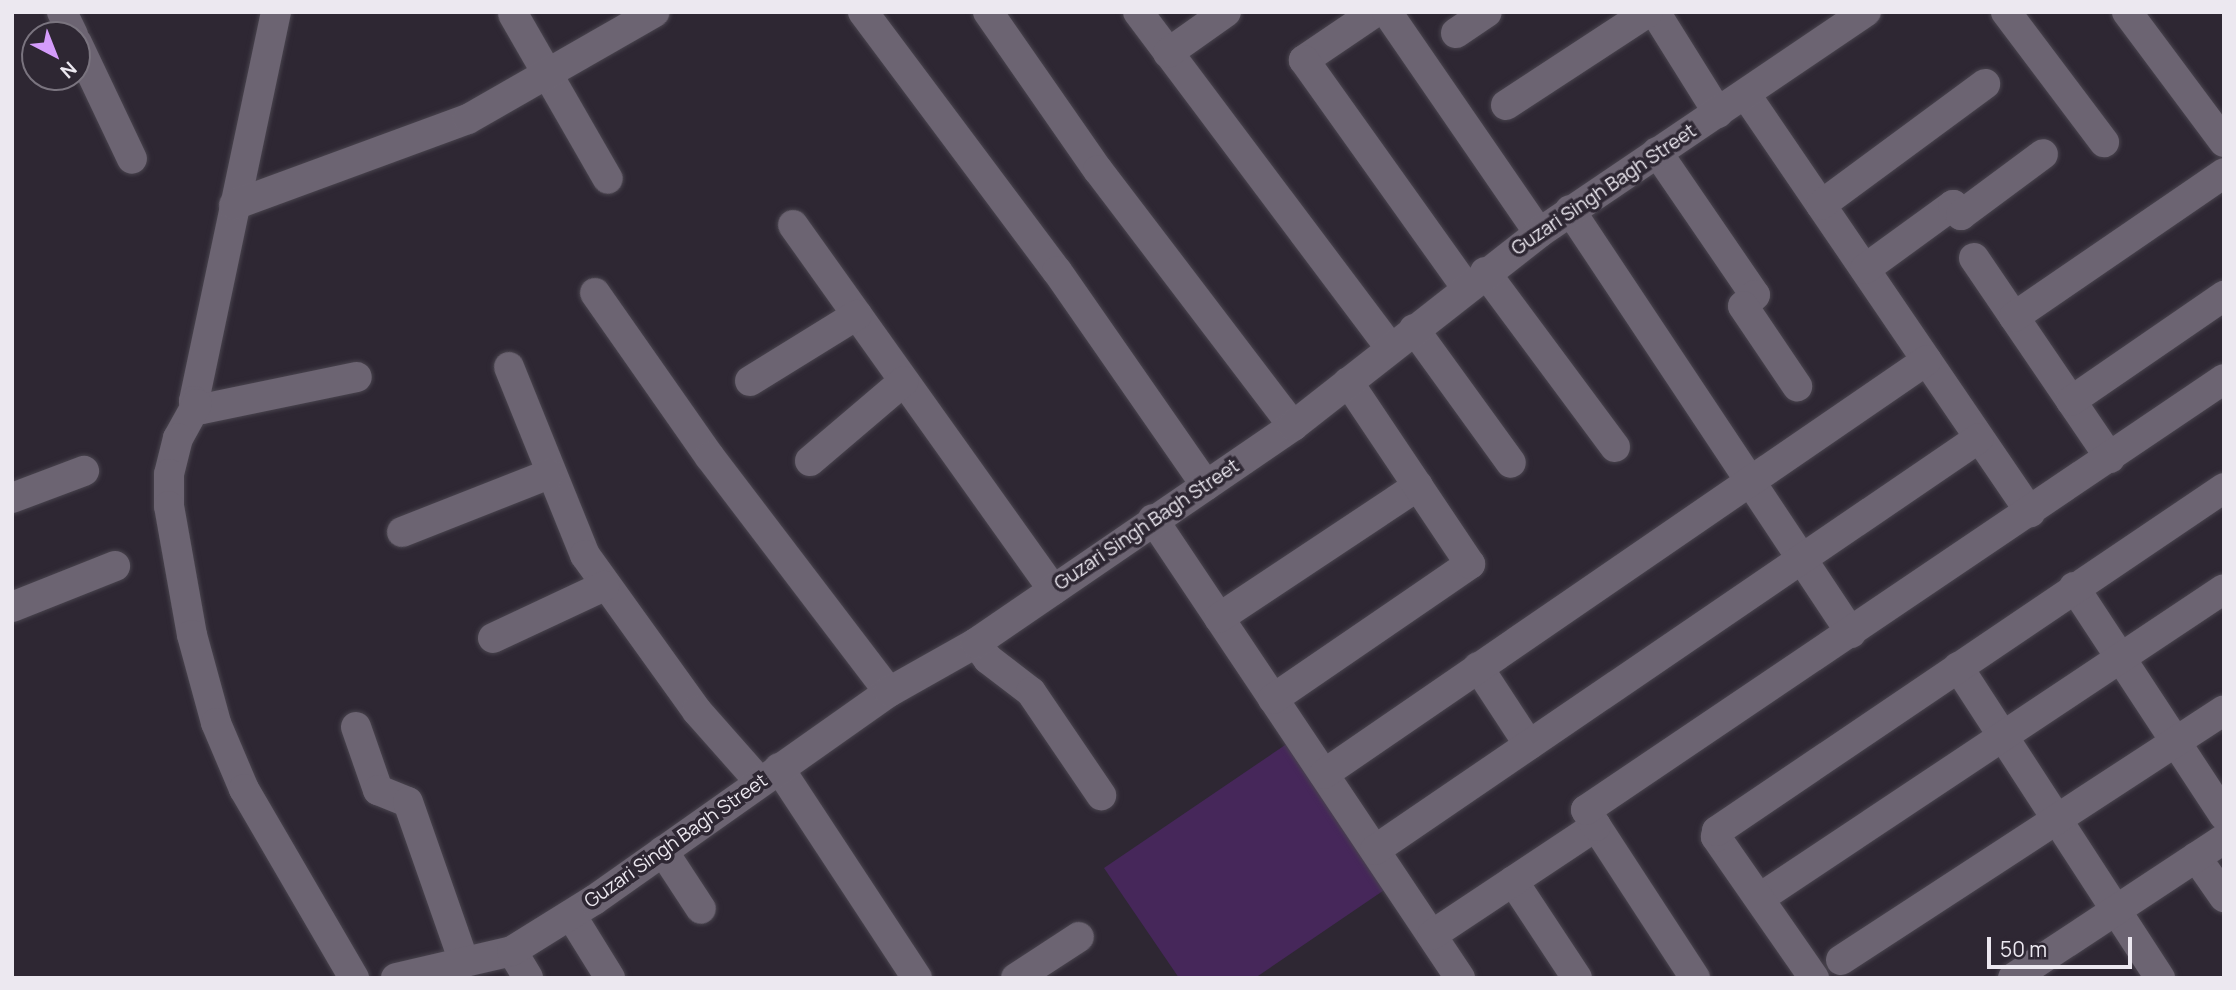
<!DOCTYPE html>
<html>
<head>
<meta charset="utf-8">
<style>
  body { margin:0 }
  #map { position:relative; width:2236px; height:990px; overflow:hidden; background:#2e2733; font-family:Manrope,sans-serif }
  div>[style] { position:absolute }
  .green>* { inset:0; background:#46275a }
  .roads { filter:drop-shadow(0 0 2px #49444e) drop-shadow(0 0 2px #49444e) }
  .minor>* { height:30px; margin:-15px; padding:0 15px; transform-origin:15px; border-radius:15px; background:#6c6472 }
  span { translate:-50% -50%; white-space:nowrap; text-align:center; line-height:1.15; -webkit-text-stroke:7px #2e2733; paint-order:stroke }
  .street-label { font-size:19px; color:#ece8f0 }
  .frame { position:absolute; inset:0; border:14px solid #ece8f0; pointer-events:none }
  .north { position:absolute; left:21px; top:21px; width:70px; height:70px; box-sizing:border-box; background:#2e2733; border:2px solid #7a747f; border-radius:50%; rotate:138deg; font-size:19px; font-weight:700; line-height:28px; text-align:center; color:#ece8f0 }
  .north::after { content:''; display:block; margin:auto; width:24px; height:32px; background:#d49cfb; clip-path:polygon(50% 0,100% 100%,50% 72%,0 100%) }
  .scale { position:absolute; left:1987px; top:937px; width:145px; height:32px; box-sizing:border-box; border:4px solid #ece8f0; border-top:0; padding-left:9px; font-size:21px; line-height:24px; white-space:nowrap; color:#ece8f0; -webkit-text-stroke:5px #2e2733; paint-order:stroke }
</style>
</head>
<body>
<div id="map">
  <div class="green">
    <i style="clip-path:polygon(1297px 737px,1396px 882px,1255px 978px,1179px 978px,1104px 868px)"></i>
  </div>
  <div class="roads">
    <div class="minor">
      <i style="left:62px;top:12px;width:25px;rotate:64deg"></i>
      <i style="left:276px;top:12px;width:398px;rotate:101.9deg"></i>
      <i style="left:194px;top:401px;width:11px;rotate:45deg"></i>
      <i style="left:202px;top:409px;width:158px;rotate:-11.7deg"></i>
      <i style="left:863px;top:12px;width:324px;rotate:53.2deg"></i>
      <i style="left:1057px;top:271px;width:261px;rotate:55.2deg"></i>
      <i style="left:988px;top:12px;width:193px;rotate:55.2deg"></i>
      <i style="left:1098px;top:170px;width:322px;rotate:52.7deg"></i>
      <i style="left:1138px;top:12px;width:420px;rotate:53.1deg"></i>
      <i style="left:1375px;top:12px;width:86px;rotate:145.9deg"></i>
      <i style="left:1304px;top:60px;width:279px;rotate:54.5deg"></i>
      <i style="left:1387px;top:12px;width:268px;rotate:55.5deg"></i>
      <i style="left:1655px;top:12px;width:119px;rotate:58deg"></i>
      <i style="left:2006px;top:12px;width:163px;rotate:53deg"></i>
      <i style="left:2127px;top:12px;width:162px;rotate:53.3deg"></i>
      <i style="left:513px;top:14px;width:190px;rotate:60.1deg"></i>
      <i style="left:1456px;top:33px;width:37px;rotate:-34deg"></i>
      <i style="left:77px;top:43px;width:128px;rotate:64.6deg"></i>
      <i style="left:1168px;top:53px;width:71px;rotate:-35.3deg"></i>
      <i style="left:1746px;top:95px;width:505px;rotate:55.74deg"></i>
      <i style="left:1506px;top:105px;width:170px;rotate:-33.2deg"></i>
      <i style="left:1657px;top:152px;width:173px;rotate:55.6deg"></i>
      <i style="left:1755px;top:295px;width:16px;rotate:137deg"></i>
      <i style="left:1743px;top:306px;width:97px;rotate:56deg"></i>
      <i style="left:234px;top:205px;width:249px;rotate:-20.2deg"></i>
      <i style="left:468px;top:119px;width:215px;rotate:-29.8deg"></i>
      <i style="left:1821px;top:205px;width:204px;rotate:-36.4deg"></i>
      <i style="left:1570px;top:210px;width:508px;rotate:56.4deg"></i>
      <i style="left:793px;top:225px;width:448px;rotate:54.5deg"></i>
      <i style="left:1974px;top:258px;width:242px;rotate:55.8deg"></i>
      <i style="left:1865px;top:269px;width:109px;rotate:-36deg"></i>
      <i style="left:1953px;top:205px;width:13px;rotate:51deg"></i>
      <i style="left:1961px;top:215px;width:102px;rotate:-36.6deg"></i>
      <i style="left:1485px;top:272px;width:218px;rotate:53.4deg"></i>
      <i style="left:595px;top:293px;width:200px;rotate:55deg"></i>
      <i style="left:710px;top:457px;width:295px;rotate:52.7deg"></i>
      <i style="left:2014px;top:317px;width:255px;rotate:-34.4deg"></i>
      <i style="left:1414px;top:329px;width:165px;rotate:54.1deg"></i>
      <i style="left:509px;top:367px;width:203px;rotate:68deg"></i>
      <i style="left:585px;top:555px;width:192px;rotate:54.3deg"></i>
      <i style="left:697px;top:711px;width:94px;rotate:48.5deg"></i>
      <i style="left:750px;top:381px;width:126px;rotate:-31.7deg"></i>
      <i style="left:2071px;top:401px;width:186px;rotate:-34.5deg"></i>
      <i style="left:197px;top:404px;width:39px;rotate:119deg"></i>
      <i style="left:178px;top:438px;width:37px;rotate:104deg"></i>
      <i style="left:169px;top:474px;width:32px;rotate:90deg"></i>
      <i style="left:169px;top:506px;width:131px;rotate:79.9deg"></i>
      <i style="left:192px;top:635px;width:91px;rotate:74.7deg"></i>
      <i style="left:216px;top:723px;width:72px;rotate:67deg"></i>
      <i style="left:244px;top:789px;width:219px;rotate:59.8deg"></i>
      <i style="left:810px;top:461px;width:123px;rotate:-40.4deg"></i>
      <i style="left:12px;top:498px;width:77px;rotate:-20.6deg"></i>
      <i style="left:1153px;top:519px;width:552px;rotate:56.22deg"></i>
      <i style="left:402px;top:532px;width:158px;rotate:-21.5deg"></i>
      <i style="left:2074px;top:587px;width:273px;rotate:56.7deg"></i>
      <i style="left:12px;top:607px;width:111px;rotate:-21.7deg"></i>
      <i style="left:1219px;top:618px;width:239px;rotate:-33.6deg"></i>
      <i style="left:493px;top:638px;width:123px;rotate:-25.1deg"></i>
      <i style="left:976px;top:643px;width:20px;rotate:53deg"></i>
      <i style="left:988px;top:659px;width:54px;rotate:37.5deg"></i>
      <i style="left:1031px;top:692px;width:125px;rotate:55.8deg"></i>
      <i style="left:1478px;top:667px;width:93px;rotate:56.8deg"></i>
      <i style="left:1958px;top:667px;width:371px;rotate:57deg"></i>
      <i style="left:1273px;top:699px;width:239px;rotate:-34.4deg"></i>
      <i style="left:1470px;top:564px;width:219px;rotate:-123.8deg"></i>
      <i style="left:356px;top:727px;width:67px;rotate:70.8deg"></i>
      <i style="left:378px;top:790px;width:32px;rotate:22deg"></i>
      <i style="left:408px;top:802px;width:170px;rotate:70.7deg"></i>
      <i style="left:779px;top:768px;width:251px;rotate:56.7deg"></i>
      <i style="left:1324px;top:774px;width:731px;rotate:-34.47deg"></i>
      <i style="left:1596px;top:826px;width:181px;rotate:56.9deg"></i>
      <i style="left:1375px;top:850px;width:731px;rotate:-34.3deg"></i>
      <i style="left:663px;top:851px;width:69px;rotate:56.8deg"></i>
      <i style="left:2196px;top:857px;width:49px;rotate:55deg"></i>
      <i style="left:1513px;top:881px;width:116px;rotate:56.6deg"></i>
      <i style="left:1760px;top:898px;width:557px;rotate:-33.66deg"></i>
      <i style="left:571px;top:915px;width:74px;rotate:58.2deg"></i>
      <i style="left:1432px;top:935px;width:197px;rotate:-33.6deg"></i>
      <i style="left:1596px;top:826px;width:19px;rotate:-122deg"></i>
      <i style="left:1586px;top:810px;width:770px;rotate:-34.04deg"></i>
      <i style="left:512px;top:951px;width:31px;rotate:59deg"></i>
      <i style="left:1841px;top:960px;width:457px;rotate:-33.1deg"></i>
      <i style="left:396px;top:978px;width:119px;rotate:-13.1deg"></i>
      <i style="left:512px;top:951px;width:97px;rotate:-31.9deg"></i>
      <i style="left:594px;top:900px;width:361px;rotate:-35.2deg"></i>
      <i style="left:889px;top:692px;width:100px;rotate:-29.4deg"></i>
      <i style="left:976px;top:643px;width:384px;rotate:-34.4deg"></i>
      <i style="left:1293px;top:426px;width:313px;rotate:-38.1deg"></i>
      <i style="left:1539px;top:233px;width:395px;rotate:-34.1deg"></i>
      <i style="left:1016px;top:978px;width:75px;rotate:-33.1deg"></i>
      <i style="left:1814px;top:978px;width:172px;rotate:-124.8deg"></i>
      <i style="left:1716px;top:837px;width:6px;rotate:-81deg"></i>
      <i style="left:1717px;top:831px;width:612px;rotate:-34.08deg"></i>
      <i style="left:2013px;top:978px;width:253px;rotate:-33.4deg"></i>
    </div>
  </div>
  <div class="street-label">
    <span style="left:1604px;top:190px;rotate:-34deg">Guzari Singh Bagh Street</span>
    <span style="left:1147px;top:525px;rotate:-34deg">Guzari Singh Bagh Street</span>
    <span style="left:676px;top:841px;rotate:-35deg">Guzari Singh Bagh Street</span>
  </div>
  <div class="frame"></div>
  <div class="north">N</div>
  <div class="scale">50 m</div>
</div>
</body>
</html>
